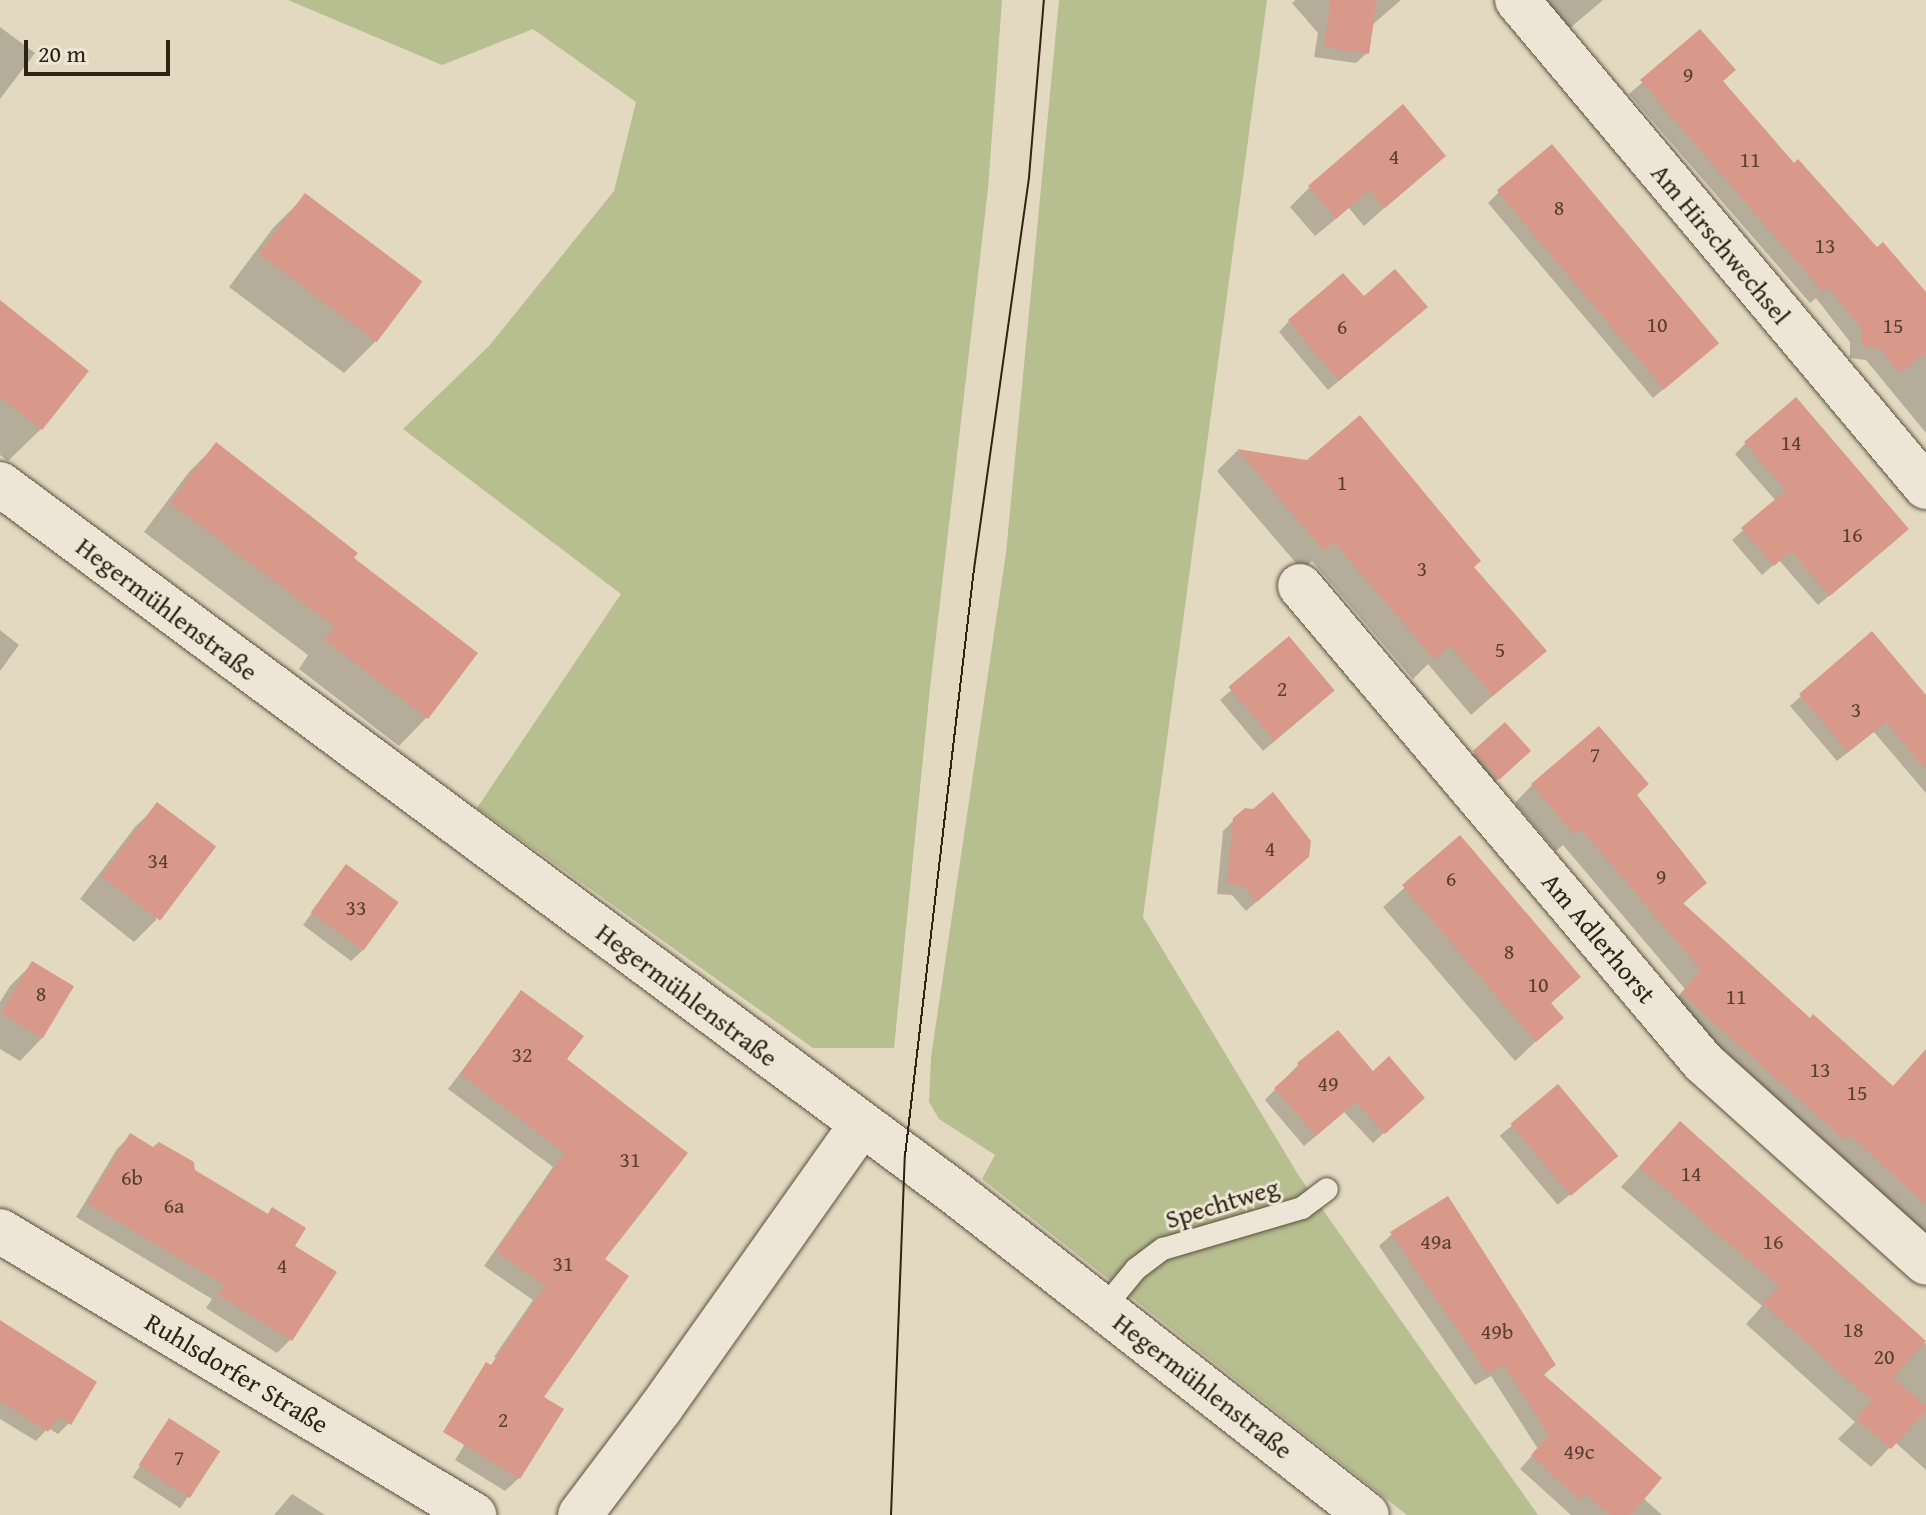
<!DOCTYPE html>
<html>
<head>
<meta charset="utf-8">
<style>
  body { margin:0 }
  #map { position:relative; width:1926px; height:1515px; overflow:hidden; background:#e3d9c0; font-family:"Gentium Book Plus",serif }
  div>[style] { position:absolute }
  .green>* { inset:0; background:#b7be90 }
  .shadow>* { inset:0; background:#0003; transform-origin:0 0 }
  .building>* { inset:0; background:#d8998a; transform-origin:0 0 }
  .roads { filter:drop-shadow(0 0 2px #5c503e) drop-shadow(0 0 2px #5c503e) }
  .lane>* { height:22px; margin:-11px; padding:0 11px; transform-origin:11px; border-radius:11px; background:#ede6d6 }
  .street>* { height:44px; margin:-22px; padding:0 22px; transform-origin:22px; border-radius:22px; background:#ede6d6 }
  .tram>* { height:2px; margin:-1px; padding:0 1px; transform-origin:1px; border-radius:1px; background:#2f2313 }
  span { translate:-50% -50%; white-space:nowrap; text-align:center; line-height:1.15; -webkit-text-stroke:6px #ede6d6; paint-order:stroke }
  .number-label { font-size:22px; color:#594031 }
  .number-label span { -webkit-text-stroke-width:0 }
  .street-label { font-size:26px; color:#2f2313 }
  .scale { position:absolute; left:24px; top:40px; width:146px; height:36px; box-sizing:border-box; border:4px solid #2f2313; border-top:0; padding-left:10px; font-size:24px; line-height:28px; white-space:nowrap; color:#2f2313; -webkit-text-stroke:6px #ede6d6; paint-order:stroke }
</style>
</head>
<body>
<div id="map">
  <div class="green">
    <i style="clip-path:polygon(288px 0,1002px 0,988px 189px,930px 688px,894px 1048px,813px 1048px,477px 808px,621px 594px,403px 429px,489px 346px,614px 191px,636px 102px,533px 29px,442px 65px)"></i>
    <i style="clip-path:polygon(1059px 0,1267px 0,1143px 917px,1299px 1176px,1538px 1515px,1407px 1515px,982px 1179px,995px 1155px,939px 1119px,929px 1102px,931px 1057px,1006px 553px)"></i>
  </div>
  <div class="shadow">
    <i style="clip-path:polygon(1296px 0,1401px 0,1371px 26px,1367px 53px,1356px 63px,1314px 57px,1318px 33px,1292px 3px)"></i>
    <i style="clip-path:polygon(1546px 0,1603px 0,1570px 28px)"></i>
    <i style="clip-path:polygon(0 27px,35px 53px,0 99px)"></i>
    <i style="clip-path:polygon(1700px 32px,1721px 82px,1793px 166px,1926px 295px,1926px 433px,1866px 360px,1850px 358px,1850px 342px,1816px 298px,1810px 303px,1629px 94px)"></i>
    <i style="clip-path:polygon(1444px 155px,1364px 226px,1349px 208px,1315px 236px,1290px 207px,1309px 188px)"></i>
    <i style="clip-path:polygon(1499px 192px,1707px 352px,1653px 398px,1488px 203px)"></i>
    <i style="clip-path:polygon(305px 196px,420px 282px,376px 341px,344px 373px,229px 287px,273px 228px)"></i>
    <i style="clip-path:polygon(1364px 299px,1414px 317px,1328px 390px,1279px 332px,1289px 321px)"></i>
    <i style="clip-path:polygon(0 303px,41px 429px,8px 461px,0 455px)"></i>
    <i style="clip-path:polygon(1746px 443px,1896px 540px,1818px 605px,1779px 560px,1762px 575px,1732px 540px,1776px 501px,1735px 454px)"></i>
    <i style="clip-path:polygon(217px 444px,351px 559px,475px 654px,426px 718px,399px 746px,299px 669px,308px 655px,144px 532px,189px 472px)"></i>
    <i style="clip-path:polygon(1237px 451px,1307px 463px,1472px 568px,1544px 651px,1471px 715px,1428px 664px,1413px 679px,1312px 561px,1302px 570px,1217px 471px)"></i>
    <i style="clip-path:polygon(0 630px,19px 645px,0 671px)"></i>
    <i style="clip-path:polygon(1871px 634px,1926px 698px,1926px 793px,1874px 732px,1837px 761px,1790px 706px)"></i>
    <i style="clip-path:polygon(1289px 639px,1322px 701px,1263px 751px,1220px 700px)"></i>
    <i style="clip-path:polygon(1505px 725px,1518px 761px,1486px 790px,1463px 763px)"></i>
    <i style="clip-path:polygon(1532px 785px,1635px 796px,1704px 883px,1682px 905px,1810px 1021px,1926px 1113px,1926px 1238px,1665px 1011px,1685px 989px,1563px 845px,1556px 851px,1515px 803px)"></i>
    <i style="clip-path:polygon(158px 805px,156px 920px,134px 942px,80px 899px,135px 827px)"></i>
    <i style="clip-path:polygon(1234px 820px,1296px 867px,1246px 911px,1232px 895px,1217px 894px,1223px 831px)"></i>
    <i style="clip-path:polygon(1460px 838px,1578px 977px,1550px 1004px,1561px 1018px,1515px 1061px,1383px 907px)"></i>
    <i style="clip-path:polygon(347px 866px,362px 951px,351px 961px,303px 925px)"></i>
    <i style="clip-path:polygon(32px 964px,42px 1038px,20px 1061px,0 1049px,0 1002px,10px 986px)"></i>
    <i style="clip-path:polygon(521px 993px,564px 1060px,602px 1260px,541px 1398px,519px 1478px,505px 1491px,455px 1460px,511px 1368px,494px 1357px,533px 1300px,484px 1266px,553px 1167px,448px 1089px)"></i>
    <i style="clip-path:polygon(1338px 1033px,1373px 1074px,1411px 1108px,1373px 1143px,1344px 1112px,1304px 1146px,1265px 1100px,1298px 1065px)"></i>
    <i style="left:1558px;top:1087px;width:90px;height:76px;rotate:50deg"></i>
    <i style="clip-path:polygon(1680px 1123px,1926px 1344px,1926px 1470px,1895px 1442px,1871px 1467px,1838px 1439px,1855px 1422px,1746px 1324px,1762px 1306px,1621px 1187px)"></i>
    <i style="clip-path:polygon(130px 1136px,266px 1216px,272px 1210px,292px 1246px,290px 1340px,277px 1353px,206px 1308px,212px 1299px,76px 1217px,117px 1149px)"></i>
    <i style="clip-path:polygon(1392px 1234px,1554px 1365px,1543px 1376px,1643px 1498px,1662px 1515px,1571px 1515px,1520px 1469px,1538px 1449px,1491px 1376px,1475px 1385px,1379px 1246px)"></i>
    <i style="clip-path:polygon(0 1325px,69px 1423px,58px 1434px,48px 1428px,36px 1441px,0 1419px)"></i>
    <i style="left:169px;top:1421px;width:57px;height:67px;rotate:33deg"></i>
    <i style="clip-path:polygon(292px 1494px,325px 1515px,274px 1515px)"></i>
  </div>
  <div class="building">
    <i style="clip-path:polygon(1330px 0,1377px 0,1369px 54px,1324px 47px)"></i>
    <i style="clip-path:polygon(1700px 29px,1736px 70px,1723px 81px,1794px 163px,1798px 159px,1877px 247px,1883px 242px,1926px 292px,1926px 352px,1900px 373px,1879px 348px,1862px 346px,1862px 329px,1829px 288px,1823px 292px,1640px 80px)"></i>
    <i style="clip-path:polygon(1403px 104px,1446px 156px,1385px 208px,1369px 190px,1336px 219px,1308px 186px)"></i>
    <i style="left:1552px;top:144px;width:260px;height:72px;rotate:50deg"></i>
    <i style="left:305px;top:193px;width:147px;height:76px;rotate:37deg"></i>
    <i style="clip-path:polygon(1395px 269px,1428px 307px,1339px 381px,1288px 320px,1343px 273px,1364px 296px)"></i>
    <i style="clip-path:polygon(0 300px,89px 371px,42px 430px,0 397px)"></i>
    <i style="clip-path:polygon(1796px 397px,1909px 529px,1830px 596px,1791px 551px,1774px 566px,1741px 528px,1786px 490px,1744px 442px)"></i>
    <i style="clip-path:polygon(1360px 415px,1481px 561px,1474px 567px,1547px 651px,1493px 696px,1450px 645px,1435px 660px,1334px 542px,1324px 551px,1237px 449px,1307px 460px)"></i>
    <i style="clip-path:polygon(216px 442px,358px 553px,354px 558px,478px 653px,428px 719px,325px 640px,334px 626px,170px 503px)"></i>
    <i style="clip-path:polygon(1872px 631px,1926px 695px,1926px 770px,1886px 722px,1848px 752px,1799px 694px)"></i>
    <i style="left:1289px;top:636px;width:71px;height:79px;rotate:50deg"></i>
    <i style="left:1505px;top:722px;width:39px;height:43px;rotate:48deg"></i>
    <i style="clip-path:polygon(1599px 726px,1649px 784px,1637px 795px,1707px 883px,1683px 903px,1810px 1018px,1813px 1014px,1893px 1086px,1926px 1049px,1926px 1205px,1849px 1134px,1844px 1140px,1681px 993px,1701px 970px,1581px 829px,1575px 835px,1531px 784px)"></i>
    <i style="clip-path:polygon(1273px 792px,1311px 841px,1309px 857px,1257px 902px,1243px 885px,1227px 884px,1233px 818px,1245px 808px,1253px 809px)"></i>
    <i style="left:157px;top:802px;width:74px;height:93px;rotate:37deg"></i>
    <i style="clip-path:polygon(1460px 835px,1581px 977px,1551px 1003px,1564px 1018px,1536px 1042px,1402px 885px)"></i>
    <i style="left:346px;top:864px;width:65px;height:60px;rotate:36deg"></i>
    <i style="left:32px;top:961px;width:49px;height:61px;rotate:31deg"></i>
    <i style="clip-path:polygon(521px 990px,584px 1036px,567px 1059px,688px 1153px,605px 1259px,629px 1276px,544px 1397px,564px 1409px,520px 1479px,443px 1432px,486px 1362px,491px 1365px,545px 1286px,496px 1251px,565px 1153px,460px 1074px)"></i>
    <i style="clip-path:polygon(1338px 1030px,1373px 1071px,1389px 1056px,1425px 1098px,1385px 1134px,1356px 1102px,1316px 1136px,1274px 1088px,1299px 1066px,1297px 1063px)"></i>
    <i style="left:1558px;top:1084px;width:94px;height:62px;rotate:50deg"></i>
    <i style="clip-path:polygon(1680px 1121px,1926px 1341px,1873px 1400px,1894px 1378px,1926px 1406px,1926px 1411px,1891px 1449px,1856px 1419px,1872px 1401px,1763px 1304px,1779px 1286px,1639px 1167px)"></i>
    <i style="clip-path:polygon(130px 1133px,153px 1147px,159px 1142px,194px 1162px,195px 1170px,268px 1214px,272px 1207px,306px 1228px,295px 1246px,337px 1272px,292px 1341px,218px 1295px,224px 1285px,87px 1203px)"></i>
    <i style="clip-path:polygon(1448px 1196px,1556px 1365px,1543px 1374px,1662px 1478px,1631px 1515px,1610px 1515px,1585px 1494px,1579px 1500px,1531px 1455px,1549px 1435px,1504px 1365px,1488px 1374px,1390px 1232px)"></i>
    <i style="clip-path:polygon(0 1320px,97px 1382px,71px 1425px,58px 1417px,48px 1432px,0 1401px)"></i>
    <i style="left:169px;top:1418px;width:61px;height:56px;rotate:33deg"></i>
  </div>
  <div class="roads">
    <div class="lane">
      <i style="left:1103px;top:1309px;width:52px;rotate:-50.5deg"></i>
      <i style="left:1136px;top:1269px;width:34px;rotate:-37deg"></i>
      <i style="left:1163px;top:1249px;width:145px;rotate:-16.4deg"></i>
      <i style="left:1302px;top:1208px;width:31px;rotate:-37deg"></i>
    </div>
    <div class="street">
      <i style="left:1517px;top:0;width:636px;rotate:49.98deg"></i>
      <i style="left:0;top:484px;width:1193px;rotate:36.58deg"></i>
      <i style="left:958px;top:1195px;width:519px;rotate:38.04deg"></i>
      <i style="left:1300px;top:586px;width:624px;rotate:49.75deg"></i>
      <i style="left:1703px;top:1062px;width:300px;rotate:42deg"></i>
      <i style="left:0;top:1231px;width:553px;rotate:30.93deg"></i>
      <i style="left:580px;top:1515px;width:133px;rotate:-53deg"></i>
      <i style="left:660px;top:1409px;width:349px;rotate:-54.7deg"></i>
    </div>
  </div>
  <div class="tram">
    <i style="left:891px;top:1515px;width:359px;rotate:-87.8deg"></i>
    <i style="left:905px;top:1156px;width:591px;rotate:-83.3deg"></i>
    <i style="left:974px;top:569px;width:396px;rotate:-82deg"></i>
    <i style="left:1029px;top:177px;width:178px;rotate:-85.2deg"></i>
  </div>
  <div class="number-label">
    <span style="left:1688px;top:75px">9</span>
    <span style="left:1394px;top:157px">4</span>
    <span style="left:1750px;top:160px">11</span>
    <span style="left:1559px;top:208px">8</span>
    <span style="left:1825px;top:246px">13</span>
    <span style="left:1657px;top:325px">10</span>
    <span style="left:1893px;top:326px">15</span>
    <span style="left:1342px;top:327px">6</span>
    <span style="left:1791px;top:443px">14</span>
    <span style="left:1342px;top:483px">1</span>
    <span style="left:1852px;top:535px">16</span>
    <span style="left:1422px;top:569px">3</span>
    <span style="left:1500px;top:650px">5</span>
    <span style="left:1282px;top:689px">2</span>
    <span style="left:1856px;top:710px">3</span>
    <span style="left:1595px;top:755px">7</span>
    <span style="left:1270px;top:849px">4</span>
    <span style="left:158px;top:861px">34</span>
    <span style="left:1661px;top:877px">9</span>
    <span style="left:1451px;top:879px">6</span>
    <span style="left:356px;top:908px">33</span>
    <span style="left:1509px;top:952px">8</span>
    <span style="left:1538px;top:985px">10</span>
    <span style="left:41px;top:994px">8</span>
    <span style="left:1736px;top:997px">11</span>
    <span style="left:522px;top:1055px">32</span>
    <span style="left:1820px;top:1070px">13</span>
    <span style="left:1328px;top:1084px">49</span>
    <span style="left:1857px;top:1093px">15</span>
    <span style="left:630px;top:1160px">31</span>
    <span style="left:1691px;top:1174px">14</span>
    <span style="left:132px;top:1178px">6b</span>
    <span style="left:174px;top:1206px">6a</span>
    <span style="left:1436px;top:1242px">49a</span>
    <span style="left:1773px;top:1242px">16</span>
    <span style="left:563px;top:1264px">31</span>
    <span style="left:282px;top:1266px">4</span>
    <span style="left:1853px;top:1330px">18</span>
    <span style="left:1497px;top:1332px">49b</span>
    <span style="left:1884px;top:1357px">20</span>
    <span style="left:503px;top:1420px">2</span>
    <span style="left:1579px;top:1452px">49c</span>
    <span style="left:179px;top:1458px">7</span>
  </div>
  <div class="street-label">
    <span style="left:1721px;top:244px;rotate:50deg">Am Hirschwechsel</span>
    <span style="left:167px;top:609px;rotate:37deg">Hegermühlenstraße</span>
    <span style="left:1599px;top:938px;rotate:50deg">Am Adlerhorst</span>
    <span style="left:687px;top:995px;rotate:37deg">Hegermühlenstraße</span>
    <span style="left:1222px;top:1203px;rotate:-17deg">Spechtweg</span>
    <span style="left:237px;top:1373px;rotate:31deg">Ruhlsdorfer Straße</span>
    <span style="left:1203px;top:1386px;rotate:38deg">Hegermühlenstraße</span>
  </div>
  <div class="scale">20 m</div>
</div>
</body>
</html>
